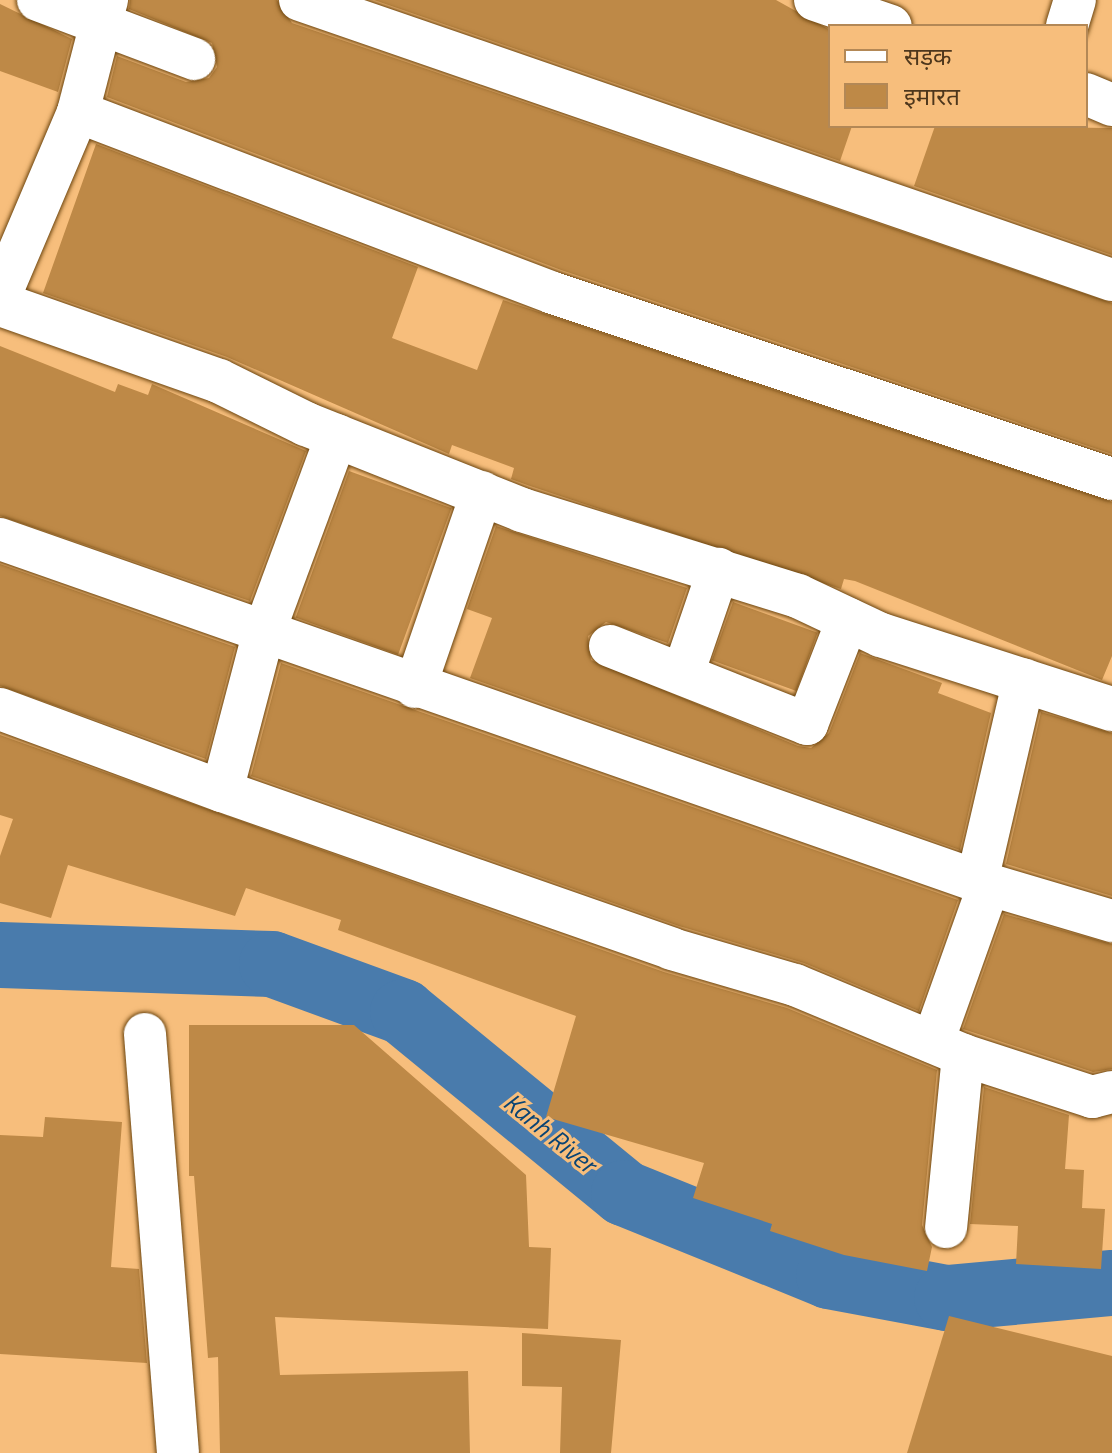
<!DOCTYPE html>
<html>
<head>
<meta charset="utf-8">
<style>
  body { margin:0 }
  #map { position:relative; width:1112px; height:1453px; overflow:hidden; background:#f7be7c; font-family:"Titillium Web","Noto Sans Devanagari",sans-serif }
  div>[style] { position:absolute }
  .river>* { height:66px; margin:-33px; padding:0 33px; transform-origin:33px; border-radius:33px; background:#497bac }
  .building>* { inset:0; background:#be8947; transform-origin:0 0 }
  .roads { filter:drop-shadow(0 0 2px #6c450f) drop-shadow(0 0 2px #6c450f) }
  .street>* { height:42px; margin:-21px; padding:0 21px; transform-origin:21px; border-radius:21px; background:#fff }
  .secondary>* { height:44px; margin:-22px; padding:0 22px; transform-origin:22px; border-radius:22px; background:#fff }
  span { translate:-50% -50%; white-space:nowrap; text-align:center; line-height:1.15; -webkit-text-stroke:6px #f7be7c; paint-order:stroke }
  .water-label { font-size:26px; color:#0a4474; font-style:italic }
  .legend { position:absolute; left:828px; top:24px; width:260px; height:104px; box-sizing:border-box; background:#f7be7c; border:2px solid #b38856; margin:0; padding:10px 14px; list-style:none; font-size:24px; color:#4e371c }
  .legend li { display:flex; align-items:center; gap:16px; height:40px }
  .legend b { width:40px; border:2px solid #b38856 }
</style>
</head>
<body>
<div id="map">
  <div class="river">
    <i style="left:0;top:955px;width:272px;rotate:1.9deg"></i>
    <i style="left:272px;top:964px;width:140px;rotate:20.1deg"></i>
    <i style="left:403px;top:1012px;width:286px;rotate:39.3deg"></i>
    <i style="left:624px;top:1193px;width:221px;rotate:22deg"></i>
    <i style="left:829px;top:1276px;width:120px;rotate:10.6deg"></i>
    <i style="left:947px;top:1298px;width:166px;rotate:-5.2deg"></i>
  </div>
  <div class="building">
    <i style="clip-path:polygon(130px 0,277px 0,292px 23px,1112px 303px,1112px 454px,561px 270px,107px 97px,117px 56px,186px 82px,209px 78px,217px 67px,212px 43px,129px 9px)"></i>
    <i style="clip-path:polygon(374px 0,776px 0,830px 30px,830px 126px,852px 126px,840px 161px)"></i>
    <i style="clip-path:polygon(0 4px,72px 39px,58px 92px,0 71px)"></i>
    <i style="clip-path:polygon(935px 126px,1112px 128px,1112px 255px,914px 186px)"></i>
    <i style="clip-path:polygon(96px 144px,418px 267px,392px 338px,477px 370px,503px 300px,1112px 502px,1112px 656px,1102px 680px,855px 581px,844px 579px,841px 589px,530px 486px,511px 479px,514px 468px,452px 445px,449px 454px,227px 357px,43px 293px)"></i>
    <i style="clip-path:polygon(0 346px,115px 392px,118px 384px,148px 395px,152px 384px,306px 451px,250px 601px,0 516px)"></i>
    <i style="left:349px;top:471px;width:109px;height:156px;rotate:20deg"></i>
    <i style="clip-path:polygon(496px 526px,687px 588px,668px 643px,606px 622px,588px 636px,591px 660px,798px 746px,811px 748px,829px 733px,860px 653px,942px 683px,938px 693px,991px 713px,960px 850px,470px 678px,492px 618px,467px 609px)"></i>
    <i style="clip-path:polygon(0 564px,235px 647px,206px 759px,0 686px)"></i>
    <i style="left:733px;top:602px;width:90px;height:62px;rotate:20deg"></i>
    <i style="clip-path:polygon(281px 663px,958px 900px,919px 1011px,804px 963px,679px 926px,251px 776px)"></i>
    <i style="clip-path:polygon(1041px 712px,1112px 733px,1112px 896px,1006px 864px)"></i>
    <i style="clip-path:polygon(0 735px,664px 972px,787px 1008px,937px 1070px,922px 1225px,932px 1247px,927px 1271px,844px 1255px,770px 1231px,772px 1224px,693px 1198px,704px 1163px,546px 1117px,576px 1016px,338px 930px,341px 920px,246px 888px,235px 916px,68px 865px,51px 918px,0 903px,0 856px,13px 819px,0 815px)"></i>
    <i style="clip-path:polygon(1004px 914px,1112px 944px,1112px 1069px,1093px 1072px,963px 1029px)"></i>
    <i style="clip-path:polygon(189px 1025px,354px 1025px,526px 1175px,529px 1247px,551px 1248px,548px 1329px,275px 1317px,280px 1375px,468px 1371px,470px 1453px,220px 1453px,218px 1357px,208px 1358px,194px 1176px,189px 1176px)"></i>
    <i style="clip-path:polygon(984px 1087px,1069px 1115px,1065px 1169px,1084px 1170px,1082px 1208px,1105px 1209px,1101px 1269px,1016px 1264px,1018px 1226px,970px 1224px)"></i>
    <i style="clip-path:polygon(45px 1117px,122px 1122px,111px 1267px,139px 1269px,147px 1363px,0 1354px,0 1135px,43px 1137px)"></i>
    <i style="clip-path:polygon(949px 1316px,1112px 1356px,1112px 1453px,907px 1453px)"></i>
    <i style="clip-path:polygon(522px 1333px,621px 1340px,611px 1453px,560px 1453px,562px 1387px,522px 1386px)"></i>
  </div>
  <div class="roads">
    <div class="street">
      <i style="left:38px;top:0;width:167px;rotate:20.7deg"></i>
      <i style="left:300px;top:0;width:859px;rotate:19.03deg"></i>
      <i style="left:815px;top:0;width:80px;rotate:18.9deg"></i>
      <i style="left:1067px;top:26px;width:27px;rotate:-73deg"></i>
      <i style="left:1086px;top:94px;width:28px;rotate:23deg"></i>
      <i style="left:78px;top:112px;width:508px;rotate:20.86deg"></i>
      <i style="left:553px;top:293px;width:589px;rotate:18.4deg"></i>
      <i style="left:0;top:296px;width:200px;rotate:-67deg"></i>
      <i style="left:78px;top:112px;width:116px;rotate:-75.5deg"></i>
      <i style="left:0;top:539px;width:1035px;rotate:19.29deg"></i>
      <i style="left:977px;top:881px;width:141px;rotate:16.5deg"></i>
      <i style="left:610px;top:646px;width:212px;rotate:21.6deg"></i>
      <i style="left:807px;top:724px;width:113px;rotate:-68.7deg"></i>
      <i style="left:684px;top:671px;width:108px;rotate:-71.1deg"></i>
      <i style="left:415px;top:687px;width:206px;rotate:-71deg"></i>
      <i style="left:0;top:709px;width:237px;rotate:20.3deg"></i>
      <i style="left:222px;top:791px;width:161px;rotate:-75.3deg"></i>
      <i style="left:263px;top:635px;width:213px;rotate:-69.7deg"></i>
      <i style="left:222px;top:791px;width:477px;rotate:19.3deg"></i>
      <i style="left:672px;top:949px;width:128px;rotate:16.3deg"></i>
      <i style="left:795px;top:985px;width:182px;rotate:22.6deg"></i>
      <i style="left:963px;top:1055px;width:173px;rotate:95.6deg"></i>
      <i style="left:977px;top:881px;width:207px;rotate:-76.9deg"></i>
      <i style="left:145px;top:1034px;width:420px;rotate:85.5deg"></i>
      <i style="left:933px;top:1042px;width:167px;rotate:-70.4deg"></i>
      <i style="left:963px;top:1055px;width:136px;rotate:18deg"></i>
      <i style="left:1092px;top:1097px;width:21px;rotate:-14deg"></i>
    </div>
    <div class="secondary">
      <i style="left:0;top:304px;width:232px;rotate:19.4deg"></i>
      <i style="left:219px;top:381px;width:97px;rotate:26.3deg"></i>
      <i style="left:306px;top:424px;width:232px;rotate:21.7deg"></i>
      <i style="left:522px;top:510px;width:289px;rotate:17.3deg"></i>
      <i style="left:798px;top:596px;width:92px;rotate:25.2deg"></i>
      <i style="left:881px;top:635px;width:243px;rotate:17.8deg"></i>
    </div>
  </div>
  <div class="water-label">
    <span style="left:550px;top:1133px;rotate:39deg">Kanh River</span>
  </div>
  <ul class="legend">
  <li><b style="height:10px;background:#fff"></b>सड़क</li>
  <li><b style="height:22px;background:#be8947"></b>इमारत</li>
  </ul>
</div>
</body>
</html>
